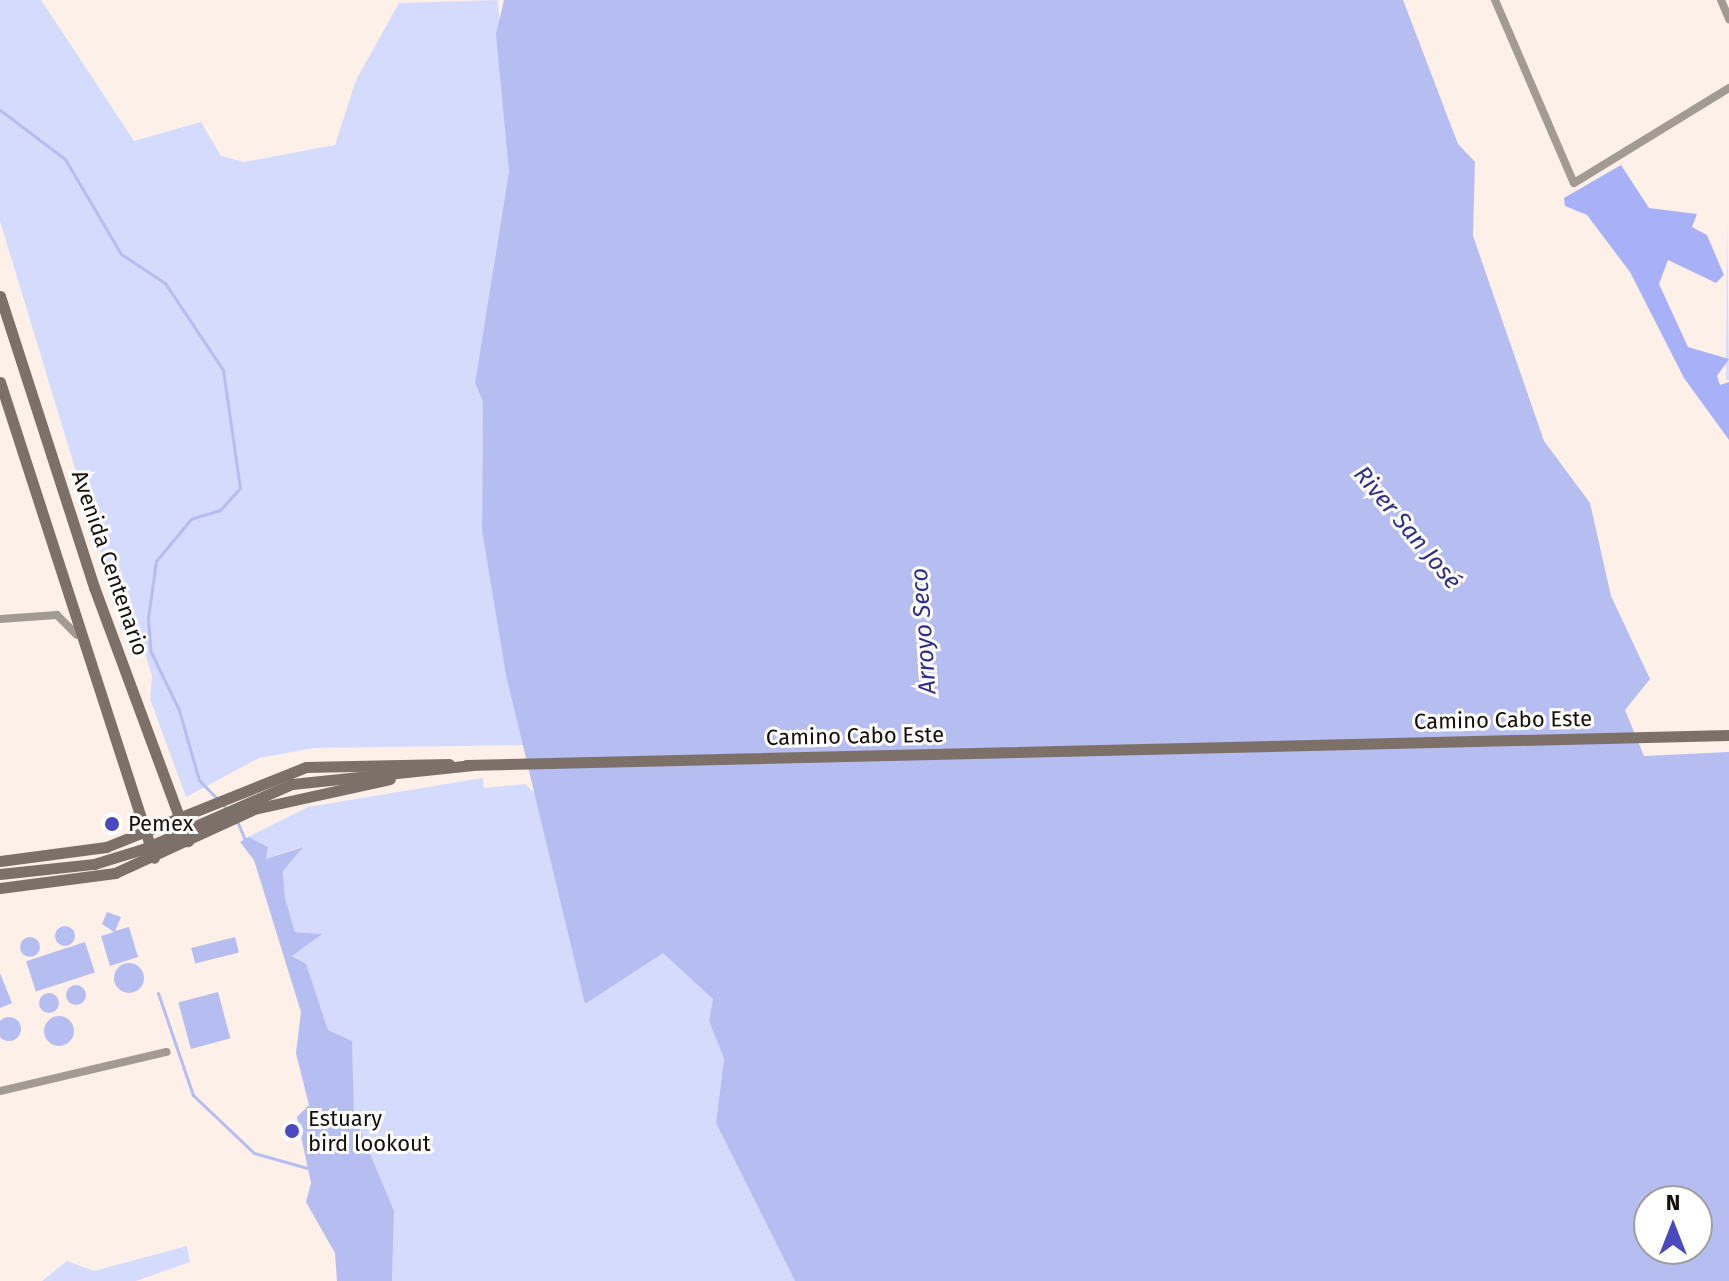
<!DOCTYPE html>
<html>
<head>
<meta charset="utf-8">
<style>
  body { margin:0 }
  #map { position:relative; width:1729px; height:1281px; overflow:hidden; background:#fdf0e8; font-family:"Fira Sans",sans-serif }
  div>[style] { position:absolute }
  .green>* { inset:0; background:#d5dbfd }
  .forest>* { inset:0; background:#a8b1f7 }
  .water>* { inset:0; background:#b5bdf1; transform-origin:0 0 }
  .round { border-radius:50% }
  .stream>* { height:3px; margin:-1.5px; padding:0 1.5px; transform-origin:1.5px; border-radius:1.5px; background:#b5bdf1 }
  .minor>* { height:8px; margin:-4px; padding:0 4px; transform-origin:4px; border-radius:4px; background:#a39a94 }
  .secondary>* { height:11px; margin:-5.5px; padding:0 5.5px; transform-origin:5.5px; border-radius:5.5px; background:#7c7068 }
  .secondary-bridge>* { height:11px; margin:-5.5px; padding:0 5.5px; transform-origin:5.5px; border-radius:5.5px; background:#7c7068 }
  .dots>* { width:22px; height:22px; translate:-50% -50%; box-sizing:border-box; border:4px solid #fff; border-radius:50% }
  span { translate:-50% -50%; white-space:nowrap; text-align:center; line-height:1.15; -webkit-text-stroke:6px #fff; paint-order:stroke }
  .street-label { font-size:22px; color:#150e09 }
  .poi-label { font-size:22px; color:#150e09 }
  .left { translate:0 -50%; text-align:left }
  .water-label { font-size:24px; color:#312c8d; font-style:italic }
  .north { position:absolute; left:1633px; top:1185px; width:80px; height:80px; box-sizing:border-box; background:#fff; border:2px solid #a19f9d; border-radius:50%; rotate:0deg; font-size:22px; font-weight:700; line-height:32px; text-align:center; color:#150e09 }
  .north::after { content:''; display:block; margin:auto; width:28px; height:36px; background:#4b49bf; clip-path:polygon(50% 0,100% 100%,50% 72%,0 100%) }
</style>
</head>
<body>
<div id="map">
  <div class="green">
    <i style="clip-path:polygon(0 0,41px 0,134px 141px,201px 122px,221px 156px,244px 162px,335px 145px,356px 80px,399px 3px,498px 0,509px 170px,475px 383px,483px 402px,482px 530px,523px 745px,314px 748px,259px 758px,186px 797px,150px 699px,152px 676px,130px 605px,112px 590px,0 221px)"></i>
    <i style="clip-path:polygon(1727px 217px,1729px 380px,1726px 380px)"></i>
    <i style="clip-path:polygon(483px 778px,484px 788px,525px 784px,535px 793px,585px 1003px,663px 952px,714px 999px,709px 1021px,724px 1059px,716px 1123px,795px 1281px,392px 1281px,394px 1211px,354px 1115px,351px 1041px,328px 1030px,306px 965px,292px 955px,321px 934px,295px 932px,285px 898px,283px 871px,301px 847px,266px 859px,248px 837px,308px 807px)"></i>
    <i style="clip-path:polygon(187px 1246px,190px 1262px,136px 1281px,42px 1281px,67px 1261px,94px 1271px)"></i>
  </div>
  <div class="forest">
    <i style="clip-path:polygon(1621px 165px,1649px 208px,1697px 214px,1692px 227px,1707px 235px,1724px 275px,1716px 283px,1668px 260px,1659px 284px,1688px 347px,1729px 359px,1717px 376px,1720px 385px,1729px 382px,1729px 440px,1684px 378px,1630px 272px,1587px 215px,1565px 206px,1564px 198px)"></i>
  </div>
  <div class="water">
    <i style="clip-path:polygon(evenodd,504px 0,1403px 0,1458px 144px,1475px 162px,1473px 236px,1544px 441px,1590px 503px,1611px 596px,1650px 679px,1625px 710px,1644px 756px,1729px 752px,1729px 1281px,795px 1281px,716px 1123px,724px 1059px,709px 1021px,713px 999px,663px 953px,585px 1004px,506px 675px,482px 530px,483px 402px,475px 383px,509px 171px,496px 34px,504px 0,1649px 1201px,1697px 1201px,1697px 1249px,1649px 1249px,1649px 1201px)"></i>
    <i style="clip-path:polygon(248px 837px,268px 847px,266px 859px,303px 847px,283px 871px,285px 898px,295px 932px,322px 934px,292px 956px,306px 964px,328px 1030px,352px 1041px,354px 1115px,394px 1211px,392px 1281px,337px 1281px,335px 1253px,306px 1202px,311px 1183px,297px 1117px,309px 1105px,296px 1053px,301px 1012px,254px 860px,240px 842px)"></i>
    <i style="clip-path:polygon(107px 912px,121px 917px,115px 931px,129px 927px,138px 957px,110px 966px,101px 936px,114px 932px,102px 924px)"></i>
    <i class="round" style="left:55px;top:926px;width:20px;height:20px"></i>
    <i class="round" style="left:20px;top:937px;width:20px;height:20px"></i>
    <i style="left:235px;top:937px;width:16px;height:45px;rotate:76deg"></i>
    <i style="left:85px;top:942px;width:32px;height:62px;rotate:72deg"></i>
    <i class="round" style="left:114px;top:963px;width:30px;height:30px"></i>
    <i style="clip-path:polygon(0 973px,12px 1003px,0 1008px)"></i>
    <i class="round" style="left:66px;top:985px;width:20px;height:20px"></i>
    <i style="left:218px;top:992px;width:48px;height:41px;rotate:75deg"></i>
    <i class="round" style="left:39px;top:993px;width:20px;height:20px"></i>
    <i class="round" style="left:44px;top:1016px;width:30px;height:30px"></i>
    <i class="round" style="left:-3px;top:1017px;width:24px;height:24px"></i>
  </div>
  <div class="stream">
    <i style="left:0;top:110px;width:81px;rotate:37deg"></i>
    <i style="left:65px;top:159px;width:110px;rotate:59.5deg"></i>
    <i style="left:121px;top:254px;width:53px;rotate:33.4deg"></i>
    <i style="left:165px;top:283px;width:105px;rotate:56.3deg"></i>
    <i style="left:223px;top:370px;width:119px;rotate:81.8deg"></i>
    <i style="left:240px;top:488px;width:30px;rotate:132deg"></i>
    <i style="left:220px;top:510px;width:30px;rotate:163deg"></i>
    <i style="left:191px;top:519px;width:55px;rotate:129.8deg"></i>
    <i style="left:156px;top:561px;width:58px;rotate:98deg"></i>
    <i style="left:148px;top:618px;width:32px;rotate:86deg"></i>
    <i style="left:150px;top:650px;width:67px;rotate:64.2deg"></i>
    <i style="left:179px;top:710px;width:73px;rotate:74.1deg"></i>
    <i style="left:199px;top:780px;width:40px;rotate:46deg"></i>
    <i style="left:237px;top:821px;width:23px;rotate:67deg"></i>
    <i style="left:158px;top:993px;width:108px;rotate:71.1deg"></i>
    <i style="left:193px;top:1095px;width:84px;rotate:43.6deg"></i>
    <i style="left:254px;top:1153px;width:59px;rotate:15.7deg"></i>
  </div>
  <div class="minor">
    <i style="left:1495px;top:0;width:199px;rotate:66.7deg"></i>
    <i style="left:1574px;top:183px;width:182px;rotate:-31.5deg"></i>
    <i style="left:1721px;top:0;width:21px;rotate:67deg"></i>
    <i style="left:0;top:619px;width:57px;rotate:-4deg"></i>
    <i style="left:57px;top:615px;width:28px;rotate:45deg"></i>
    <i style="left:0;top:1091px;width:171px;rotate:-13.2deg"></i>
  </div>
  <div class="secondary">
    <i style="left:0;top:296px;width:306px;rotate:72.1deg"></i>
    <i style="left:94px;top:587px;width:271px;rotate:69.7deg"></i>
    <i style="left:0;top:382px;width:500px;rotate:72.07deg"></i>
    <i style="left:466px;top:765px;width:1263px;rotate:-1.36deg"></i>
    <i style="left:0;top:861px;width:107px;rotate:-7.5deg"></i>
    <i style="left:106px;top:847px;width:215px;rotate:-21.8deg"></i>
    <i style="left:306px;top:767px;width:143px;rotate:-1.2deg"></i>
    <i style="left:0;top:874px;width:95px;rotate:-6.1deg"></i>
    <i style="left:94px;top:864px;width:51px;rotate:-17deg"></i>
    <i style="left:0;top:888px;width:116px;rotate:-7.4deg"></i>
    <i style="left:115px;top:873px;width:153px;rotate:-24.7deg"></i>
    <i style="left:254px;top:809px;width:139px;rotate:-12.4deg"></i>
  </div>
  <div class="secondary-bridge">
    <i style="left:143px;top:849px;width:163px;rotate:-23.6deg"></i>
    <i style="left:292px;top:784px;width:182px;rotate:-6deg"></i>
  </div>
  <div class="dots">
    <i style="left:112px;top:824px;background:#4b49bf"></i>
    <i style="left:292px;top:1131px;background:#4b49bf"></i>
  </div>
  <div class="street-label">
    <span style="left:110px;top:563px;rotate:71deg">Avenida Centenario</span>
    <span style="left:1503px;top:720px;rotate:-1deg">Camino Cabo Este</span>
    <span style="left:855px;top:736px;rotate:-1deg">Camino Cabo Este</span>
  </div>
  <div class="poi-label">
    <span class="left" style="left:128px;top:824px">Pemex</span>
    <span class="left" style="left:308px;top:1131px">Estuary<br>bird lookout</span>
  </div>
  <div class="water-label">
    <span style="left:1407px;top:528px;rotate:50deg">River San José</span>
    <span style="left:924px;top:631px;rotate:-94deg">Arroyo Seco</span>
  </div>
  <div class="north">N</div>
</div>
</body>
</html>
